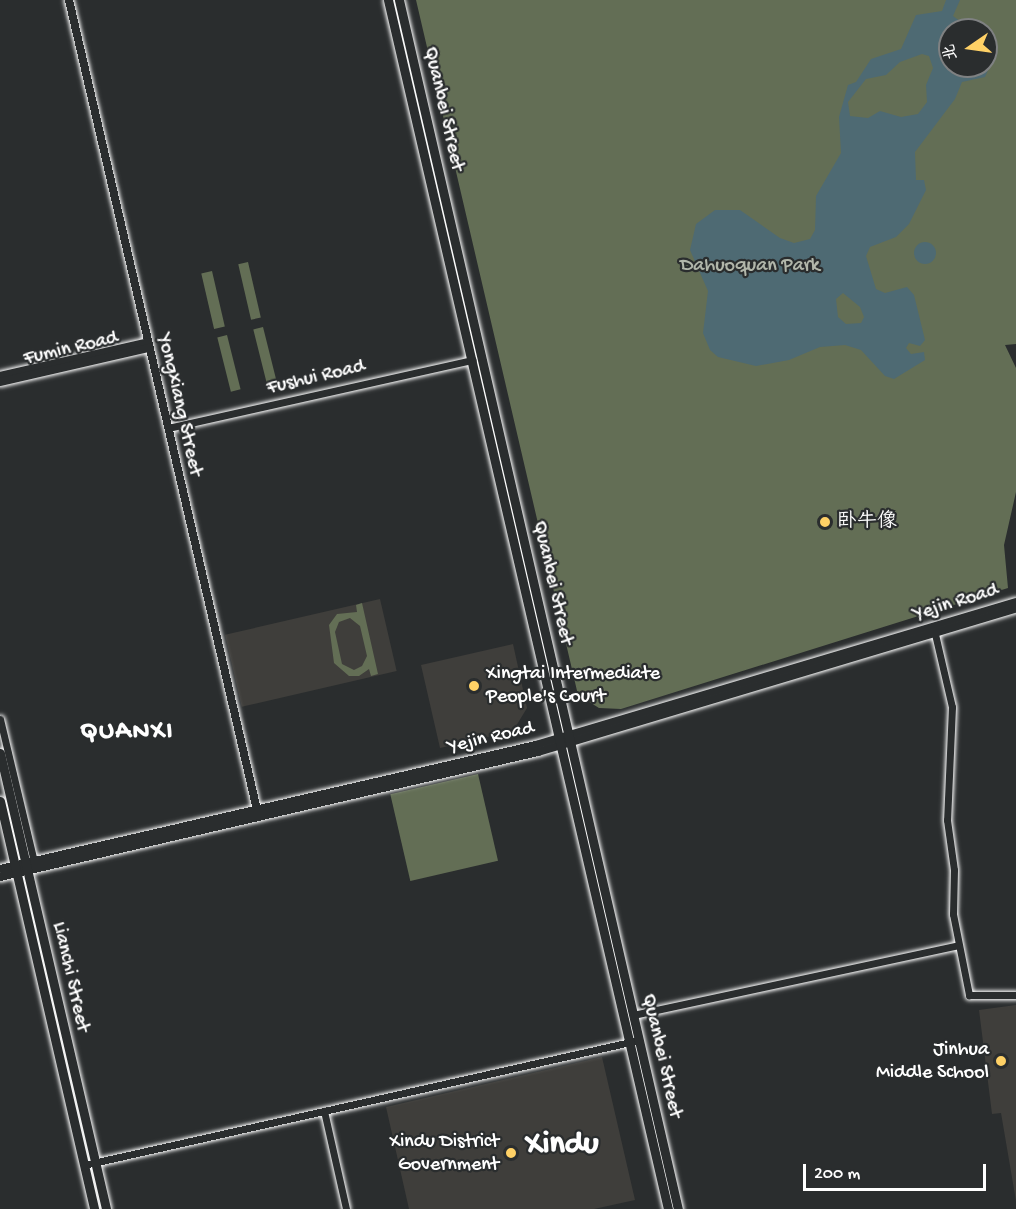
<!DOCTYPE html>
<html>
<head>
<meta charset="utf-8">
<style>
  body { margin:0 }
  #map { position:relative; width:1016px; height:1209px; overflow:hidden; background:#2a2d2e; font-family:"Gochi Hand","LXGW WenKai TC",sans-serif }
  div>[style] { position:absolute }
  .built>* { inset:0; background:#3f3e3b; transform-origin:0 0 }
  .green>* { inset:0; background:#636e55; transform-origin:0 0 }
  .water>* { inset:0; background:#4e6a73 }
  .round { border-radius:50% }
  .roads { filter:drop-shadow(0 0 2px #fff) drop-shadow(0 0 2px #fff) }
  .minor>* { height:7px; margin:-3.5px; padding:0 3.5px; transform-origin:3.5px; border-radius:3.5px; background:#2a2d2e }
  .tertiary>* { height:8px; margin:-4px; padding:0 4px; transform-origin:4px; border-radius:4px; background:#2a2d2e }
  .secondary>* { height:9px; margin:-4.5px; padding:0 4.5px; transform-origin:4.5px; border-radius:4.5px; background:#2a2d2e }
  .dots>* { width:16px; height:16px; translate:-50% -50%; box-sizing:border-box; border:3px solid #2a2d2e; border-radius:50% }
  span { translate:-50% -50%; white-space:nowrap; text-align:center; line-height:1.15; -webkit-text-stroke:4.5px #2a2d2e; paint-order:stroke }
  .street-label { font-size:20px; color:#fff }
  .park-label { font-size:20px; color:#b1b6aa }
  .poi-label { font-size:20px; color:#fff }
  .left { translate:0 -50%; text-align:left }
  .right { translate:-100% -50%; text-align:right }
  .district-label { font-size:26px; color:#fff; font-weight:700; letter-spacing:1.5px }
  .town-label { font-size:32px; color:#fff; font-weight:700 }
  .north { position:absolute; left:938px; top:18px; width:60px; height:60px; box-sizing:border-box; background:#2a2d2e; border:2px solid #7f8182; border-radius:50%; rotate:257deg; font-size:16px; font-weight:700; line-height:24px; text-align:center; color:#fff }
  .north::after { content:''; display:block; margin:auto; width:21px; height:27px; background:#ffd166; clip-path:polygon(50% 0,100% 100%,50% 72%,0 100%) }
  .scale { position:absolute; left:803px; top:1164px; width:183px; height:27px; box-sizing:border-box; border:3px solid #fff; border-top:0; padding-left:8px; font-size:18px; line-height:21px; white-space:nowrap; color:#fff; -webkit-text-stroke:4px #2a2d2e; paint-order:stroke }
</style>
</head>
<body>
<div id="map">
  <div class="built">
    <i style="left:380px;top:599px;width:74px;height:159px;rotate:77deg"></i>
    <i style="clip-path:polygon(513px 644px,527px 708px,513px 731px,440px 748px,421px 665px)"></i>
    <i style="clip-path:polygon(1016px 1005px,1016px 1201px,1001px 1113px,992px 1114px,979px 1010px)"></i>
    <i style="clip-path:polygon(602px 1057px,635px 1200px,594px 1209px,409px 1209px,386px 1107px)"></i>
  </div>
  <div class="green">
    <i style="clip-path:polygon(evenodd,416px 0,1016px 0,1016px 344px,1005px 345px,1016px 368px,1016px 492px,1004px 545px,1008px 588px,621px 709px,599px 708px,578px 695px,416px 0,950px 30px,986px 30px,986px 66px,950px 66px,950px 30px)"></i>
    <i style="left:248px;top:262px;width:57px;height:10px;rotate:77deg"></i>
    <i style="left:212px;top:271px;width:57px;height:11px;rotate:77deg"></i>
    <i style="left:263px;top:327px;width:56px;height:10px;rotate:76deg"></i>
    <i style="left:227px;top:335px;width:56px;height:10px;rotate:76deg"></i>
    <i style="clip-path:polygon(evenodd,362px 603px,378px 674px,371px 676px,369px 669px,359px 676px,349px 676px,334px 663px,329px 625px,337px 614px,357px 612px,356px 605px,362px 603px,350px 618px,360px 626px,367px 656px,362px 666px,354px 670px,342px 664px,335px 632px,339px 622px,350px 618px)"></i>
    <i style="left:478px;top:774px;width:89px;height:90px;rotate:77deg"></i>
  </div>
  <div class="water">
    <i style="clip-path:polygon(evenodd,946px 0,960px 0,953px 16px,972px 30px,950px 30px,950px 66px,986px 66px,986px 43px,992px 61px,985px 77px,962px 82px,955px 99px,915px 152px,916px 180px,924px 180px,926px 190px,909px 224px,896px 237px,870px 247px,866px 256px,876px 289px,885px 293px,907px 287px,914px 295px,925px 340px,920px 346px,909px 343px,906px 348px,911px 354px,924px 352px,925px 360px,894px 379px,885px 376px,861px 350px,845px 345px,820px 347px,789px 360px,756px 366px,718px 357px,710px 350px,703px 333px,708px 291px,690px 250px,696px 224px,715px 210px,740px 210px,780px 238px,794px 243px,810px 239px,815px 230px,816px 196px,841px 153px,839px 117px,848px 85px,856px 82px,871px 59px,901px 49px,916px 15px,942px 11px,946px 0,922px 54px,929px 56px,933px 68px,926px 85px,927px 102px,918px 114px,901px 117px,880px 111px,868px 118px,850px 116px,848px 102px,866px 79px,886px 75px,900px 62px,922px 54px,946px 0,843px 293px,860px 307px,864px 317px,861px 323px,846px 324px,838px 317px,836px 299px,843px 293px)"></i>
    <i class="round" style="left:914px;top:242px;width:22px;height:22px"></i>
  </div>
  <div class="roads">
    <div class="minor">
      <i style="left:168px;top:428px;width:312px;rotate:-12.6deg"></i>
      <i style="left:935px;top:634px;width:75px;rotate:76.9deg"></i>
      <i style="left:952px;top:707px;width:113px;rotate:92.5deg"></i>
      <i style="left:947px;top:820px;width:50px;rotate:82deg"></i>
      <i style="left:954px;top:870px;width:44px;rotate:91.3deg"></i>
      <i style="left:953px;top:914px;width:83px;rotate:78.8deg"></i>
      <i style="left:969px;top:995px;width:47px"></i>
      <i style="left:0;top:719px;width:147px;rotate:76.6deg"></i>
      <i style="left:633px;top:1015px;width:333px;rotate:-12.1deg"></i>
      <i style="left:324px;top:1111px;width:100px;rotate:77.3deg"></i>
      <i style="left:84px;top:1165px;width:569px;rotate:-12.69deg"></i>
    </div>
    <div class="tertiary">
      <i style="left:69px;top:0;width:836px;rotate:76.93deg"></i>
      <i style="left:0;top:376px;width:152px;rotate:-12.9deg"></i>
      <i style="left:0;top:382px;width:153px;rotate:-12.9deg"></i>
      <i style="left:0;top:869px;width:550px;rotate:-13.03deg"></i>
      <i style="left:536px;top:745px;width:501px;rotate:-16.59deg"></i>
      <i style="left:0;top:877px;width:552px;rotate:-13.08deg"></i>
      <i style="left:538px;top:752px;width:499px;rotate:-16.7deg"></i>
    </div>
    <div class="secondary">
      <i style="left:388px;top:0;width:1241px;rotate:76.96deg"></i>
      <i style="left:399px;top:0;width:1241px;rotate:77.01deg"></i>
      <i style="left:0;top:753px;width:468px;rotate:76.9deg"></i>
      <i style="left:0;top:801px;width:419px;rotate:77deg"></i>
    </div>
  </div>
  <div class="dots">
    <i style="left:825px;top:522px;background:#ffd166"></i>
    <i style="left:474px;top:686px;background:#ffd166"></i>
    <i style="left:1001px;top:1061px;background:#ffd166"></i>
    <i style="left:511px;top:1153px;background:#ffd166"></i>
  </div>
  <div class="street-label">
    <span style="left:443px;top:109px;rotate:77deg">Quanbei Street</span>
    <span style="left:71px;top:349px;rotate:-13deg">Fumin Road</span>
    <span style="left:316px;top:378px;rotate:-13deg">Fushui Road</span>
    <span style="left:179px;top:405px;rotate:77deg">Yongxiang Street</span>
    <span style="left:552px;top:583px;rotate:77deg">Quanbei Street</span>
    <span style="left:956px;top:603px;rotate:-17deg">Yejin Road</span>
    <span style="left:491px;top:738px;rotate:-13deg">Yejin Road</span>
    <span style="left:70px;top:977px;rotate:77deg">Lianchi Street</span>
    <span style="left:661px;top:1056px;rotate:77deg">Quanbei Street</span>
  </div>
  <div class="park-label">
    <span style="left:750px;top:266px">Dahuoquan Park</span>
  </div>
  <div class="poi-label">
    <span class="left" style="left:837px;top:522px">卧牛像</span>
    <span class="left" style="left:486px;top:686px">Xingtai Intermediate<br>People's Court</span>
    <span class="right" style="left:989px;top:1062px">Jinhua<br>Middle School</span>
    <span class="right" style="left:499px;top:1154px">Xindu District<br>Government</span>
  </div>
  <div class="district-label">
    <span style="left:127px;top:733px">QUANXI</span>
  </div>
  <div class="town-label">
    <span style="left:562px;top:1145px">Xindu</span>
  </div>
  <div class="north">北</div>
  <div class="scale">200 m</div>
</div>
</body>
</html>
